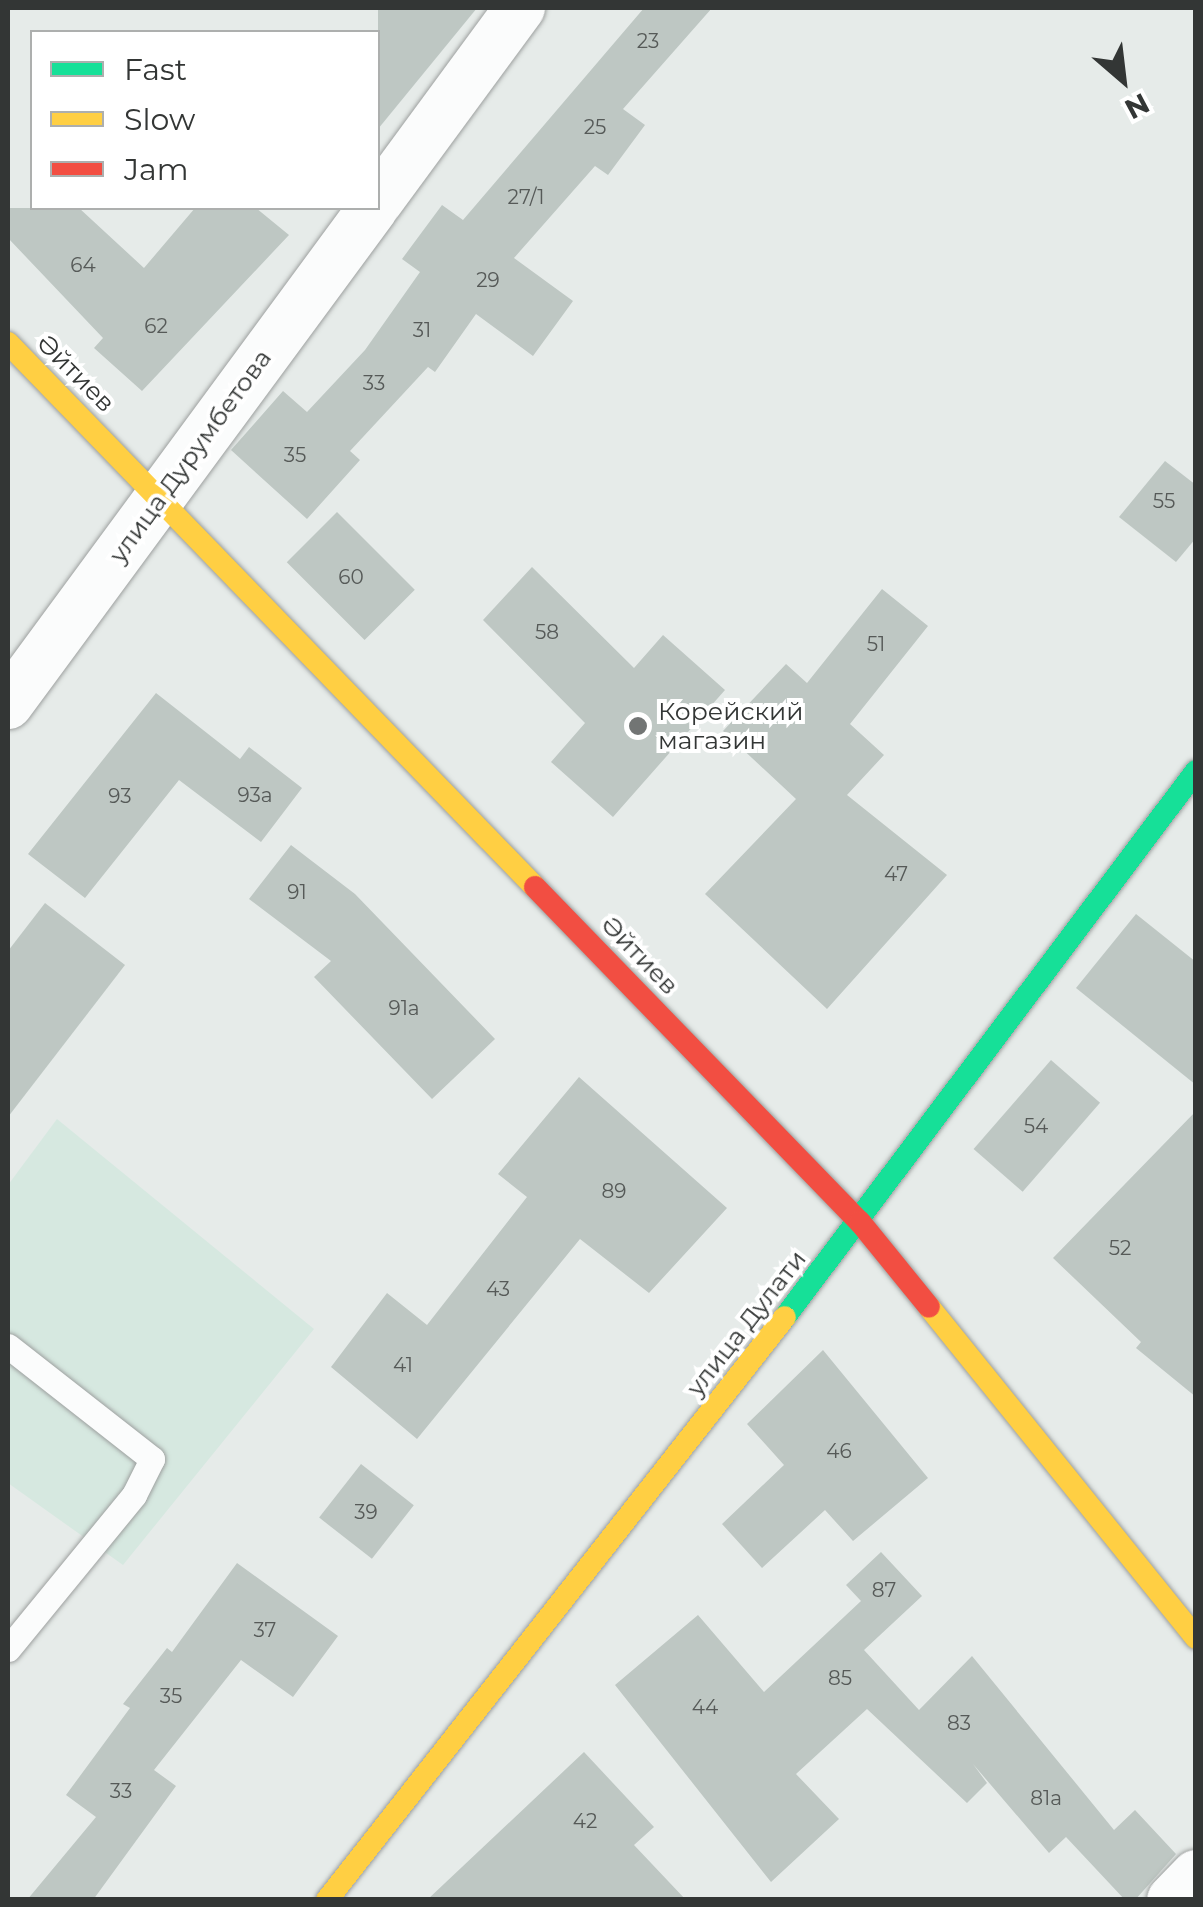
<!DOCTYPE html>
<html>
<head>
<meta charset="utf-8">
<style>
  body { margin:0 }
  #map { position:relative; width:1203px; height:1907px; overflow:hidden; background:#e6ebe9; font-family:Montserrat,sans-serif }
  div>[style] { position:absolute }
  .green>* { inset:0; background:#d6e8e0 }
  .building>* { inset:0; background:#bec7c3; transform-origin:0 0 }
  .roads { filter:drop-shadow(0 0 2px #9da09f) drop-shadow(0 0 2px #9da09f) }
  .lane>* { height:25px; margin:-12.5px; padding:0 12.5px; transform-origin:12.5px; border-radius:12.5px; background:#fbfcfc }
  .street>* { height:50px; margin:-25px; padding:0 25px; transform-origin:25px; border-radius:25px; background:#fbfcfc }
  .fast>* { height:22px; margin:-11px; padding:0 11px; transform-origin:11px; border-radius:11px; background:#16e098 }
  .slow>* { height:22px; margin:-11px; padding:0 11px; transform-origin:11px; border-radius:11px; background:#ffcf43 }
  .jam>* { height:22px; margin:-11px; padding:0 11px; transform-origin:11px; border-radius:11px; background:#f24e42 }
  .dots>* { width:28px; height:28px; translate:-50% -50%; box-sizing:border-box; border:5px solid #fff; border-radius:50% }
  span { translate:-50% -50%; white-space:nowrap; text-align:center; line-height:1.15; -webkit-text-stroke:8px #fff; paint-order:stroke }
  .number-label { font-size:20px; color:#565a58 }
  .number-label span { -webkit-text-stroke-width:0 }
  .street-label { font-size:25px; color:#333635 }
  .poi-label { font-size:25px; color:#333635 }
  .left { translate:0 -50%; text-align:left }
  .frame { position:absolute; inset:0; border:10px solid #333635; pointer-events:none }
  .legend { position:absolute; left:30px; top:30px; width:350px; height:180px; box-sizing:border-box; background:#fff; border:2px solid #adafae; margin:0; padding:12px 18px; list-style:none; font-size:30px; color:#333635 }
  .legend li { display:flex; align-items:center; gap:20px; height:50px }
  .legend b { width:50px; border:2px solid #adafae }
  .north { position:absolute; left:1073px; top:30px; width:100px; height:100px; -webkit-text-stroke:8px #fff; paint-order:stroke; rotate:152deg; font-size:28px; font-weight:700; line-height:40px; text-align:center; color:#333635 }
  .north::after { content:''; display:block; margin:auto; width:35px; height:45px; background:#333635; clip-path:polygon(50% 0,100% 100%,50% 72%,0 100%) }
</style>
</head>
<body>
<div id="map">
  <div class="green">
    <i style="clip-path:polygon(57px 1119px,314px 1329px,123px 1565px,8px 1483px,8px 1185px)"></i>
  </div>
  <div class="building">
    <i style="clip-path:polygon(378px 8px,477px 8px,378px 129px)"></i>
    <i style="clip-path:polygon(644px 8px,712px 8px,623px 109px,645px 125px,608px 175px,595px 166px,514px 258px,573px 301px,533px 356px,476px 314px,435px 372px,428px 367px,350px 451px,360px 460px,307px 519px,231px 450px,283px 391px,307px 412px,365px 350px,420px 272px,402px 259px,442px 205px,463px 220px)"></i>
    <i style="clip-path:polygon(8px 208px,79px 208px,144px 268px,195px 208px,256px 208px,289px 235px,142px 391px,94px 348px,103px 338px,8px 238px)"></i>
    <i style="clip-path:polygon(1165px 461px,1196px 485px,1196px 538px,1176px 562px,1119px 517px)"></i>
    <i style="left:337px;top:512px;width:110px;height:71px;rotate:45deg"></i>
    <i style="clip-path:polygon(532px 567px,634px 668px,663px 635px,725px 690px,613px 817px,551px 762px,585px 723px,483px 620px)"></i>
    <i style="clip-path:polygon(882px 589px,928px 626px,850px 724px,884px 755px,847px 795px,947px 875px,827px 1009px,705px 894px,796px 799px,723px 731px,786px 664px,807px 683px)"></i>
    <i style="clip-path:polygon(156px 693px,240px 759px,249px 747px,302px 788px,261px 842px,179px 780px,85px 898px,28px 854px)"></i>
    <i style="clip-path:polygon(291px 845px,355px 894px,495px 1039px,432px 1099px,314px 977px,331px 961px,249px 899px)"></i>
    <i style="clip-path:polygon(45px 903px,125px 965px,8px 1117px,8px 951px)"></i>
    <i style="clip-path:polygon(1136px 914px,1196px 962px,1196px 1085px,1076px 988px)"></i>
    <i style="left:1051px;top:1060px;width:65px;height:118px;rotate:41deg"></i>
    <i style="clip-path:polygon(579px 1077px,727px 1208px,649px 1293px,580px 1239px,417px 1439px,331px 1367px,387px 1293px,427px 1325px,527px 1197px,498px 1174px)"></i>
    <i style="clip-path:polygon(1196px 1111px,1196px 1397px,1136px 1348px,1141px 1342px,1053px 1258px)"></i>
    <i style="clip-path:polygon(823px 1350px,928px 1478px,853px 1541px,825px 1510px,762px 1568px,722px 1524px,784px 1465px,747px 1424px)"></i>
    <i style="left:361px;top:1464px;width:67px;height:68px;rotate:38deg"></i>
    <i style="clip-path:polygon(881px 1552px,922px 1596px,864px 1650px,919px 1710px,972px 1656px,1114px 1830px,1135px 1810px,1176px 1854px,1135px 1900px,1125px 1900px,1066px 1837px,1049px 1853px,973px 1764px,987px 1783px,967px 1803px,867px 1709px,796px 1774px,839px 1819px,771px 1882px,615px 1685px,698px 1615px,764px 1692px,861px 1601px,846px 1585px)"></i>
    <i style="clip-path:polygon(237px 1563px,338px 1636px,293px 1697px,241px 1660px,154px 1770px,176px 1786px,93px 1900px,27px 1900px,96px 1817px,66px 1795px,130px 1708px,123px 1704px,167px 1648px,172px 1652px)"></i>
    <i style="clip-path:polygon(584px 1752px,654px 1827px,634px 1845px,686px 1900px,427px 1900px)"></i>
  </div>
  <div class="roads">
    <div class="lane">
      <i style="left:8px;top:1346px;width:183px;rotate:38.1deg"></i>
      <i style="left:152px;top:1459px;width:40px;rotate:116.6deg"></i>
      <i style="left:134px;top:1495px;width:199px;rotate:129.3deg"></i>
    </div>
    <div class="street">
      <i style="left:378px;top:201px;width:240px;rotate:-53.7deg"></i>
      <i style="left:8px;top:704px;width:616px;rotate:-53.65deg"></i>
      <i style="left:1172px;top:1900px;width:35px;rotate:-46deg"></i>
    </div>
    <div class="fast">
      <i style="left:785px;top:1317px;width:683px;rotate:-53.03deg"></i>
    </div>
    <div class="slow">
      <i style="left:8px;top:343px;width:757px;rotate:45.91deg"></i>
      <i style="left:929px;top:1307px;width:425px;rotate:51.1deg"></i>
      <i style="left:327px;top:1900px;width:741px;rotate:-51.85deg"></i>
    </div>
    <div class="jam">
      <i style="left:535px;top:887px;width:467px;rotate:45.9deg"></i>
      <i style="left:860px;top:1222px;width:109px;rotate:50.9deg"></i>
    </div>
  </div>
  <div class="dots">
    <i style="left:638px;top:726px;background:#727574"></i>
  </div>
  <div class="number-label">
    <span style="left:648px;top:41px">23</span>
    <span style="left:595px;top:127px">25</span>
    <span style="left:526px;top:197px">27/1</span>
    <span style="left:83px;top:265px">64</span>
    <span style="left:488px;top:280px">29</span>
    <span style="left:156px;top:326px">62</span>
    <span style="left:422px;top:330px">31</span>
    <span style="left:374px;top:383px">33</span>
    <span style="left:295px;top:455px">35</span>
    <span style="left:1164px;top:501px">55</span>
    <span style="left:351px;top:577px">60</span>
    <span style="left:547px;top:632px">58</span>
    <span style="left:876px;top:644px">51</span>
    <span style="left:255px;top:795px">93а</span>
    <span style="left:120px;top:796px">93</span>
    <span style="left:896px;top:874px">47</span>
    <span style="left:297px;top:892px">91</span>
    <span style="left:404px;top:1008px">91а</span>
    <span style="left:1036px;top:1126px">54</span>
    <span style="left:614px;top:1191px">89</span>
    <span style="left:1120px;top:1248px">52</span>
    <span style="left:498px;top:1289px">43</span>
    <span style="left:403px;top:1365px">41</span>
    <span style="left:839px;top:1451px">46</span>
    <span style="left:366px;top:1512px">39</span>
    <span style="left:884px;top:1590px">87</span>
    <span style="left:265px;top:1630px">37</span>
    <span style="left:840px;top:1678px">85</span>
    <span style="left:171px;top:1696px">35</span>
    <span style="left:705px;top:1707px">44</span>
    <span style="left:959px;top:1723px">83</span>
    <span style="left:121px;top:1791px">33</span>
    <span style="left:1046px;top:1798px">81а</span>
    <span style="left:585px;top:1821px">42</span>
  </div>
  <div class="street-label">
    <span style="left:76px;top:373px;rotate:45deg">Әйтиев</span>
    <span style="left:190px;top:456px;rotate:-54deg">улица Дурумбетова</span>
    <span style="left:640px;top:955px;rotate:46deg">Әйтиев</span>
    <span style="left:746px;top:1323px;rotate:-52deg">улица Дулати</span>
  </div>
  <div class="poi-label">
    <span class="left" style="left:658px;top:726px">Корейский<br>магазин</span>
  </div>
  <div class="frame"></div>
  <ul class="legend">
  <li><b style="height:12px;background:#16e098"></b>Fast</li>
  <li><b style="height:12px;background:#ffcf43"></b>Slow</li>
  <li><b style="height:12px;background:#f24e42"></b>Jam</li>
  </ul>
  <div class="north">N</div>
</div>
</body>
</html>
